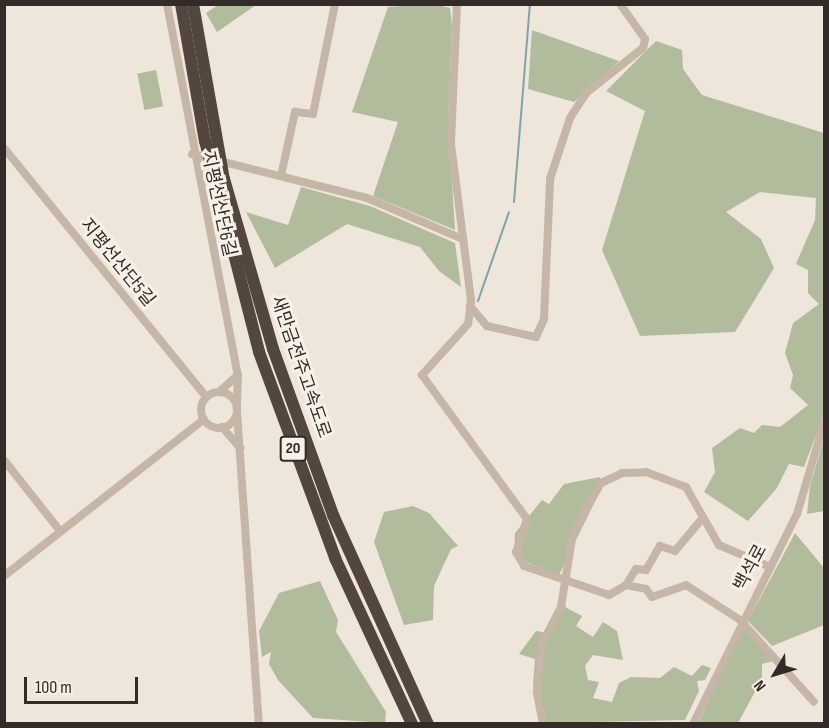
<!DOCTYPE html>
<html>
<head>
<meta charset="utf-8">
<style>
  body { margin:0 }
  #map { position:relative; width:829px; height:728px; overflow:hidden; background:#eee6da; font-family:"Sofia Sans Condensed","Noto Sans KR",sans-serif }
  div>[style] { position:absolute }
  .green>* { inset:0; background:#b0bc9c; transform-origin:0 0 }
  .stream>* { height:2px; margin:-1px; padding:0 1px; transform-origin:1px; border-radius:1px; background:#7ca5a8 }
  .minor>* { height:8px; margin:-4px; padding:0 4px; transform-origin:4px; border-radius:4px; background:#c5b6a7 }
  .minor>.ring { margin:-4px; padding:0; box-sizing:content-box; background:none; border:8px solid #c5b6a7; border-radius:50% }
  .highway>* { height:12px; margin:-6px; padding:0 6px; transform-origin:6px; border-radius:6px; background:#52463f }
  span { translate:-50% -50%; white-space:nowrap; text-align:center; line-height:1.15; -webkit-text-stroke:6px #f7f0e6; paint-order:stroke }
  .shield-label span { padding:2px 4px; background:#f7f0e6; border:2px solid; border-radius:4px; -webkit-text-stroke-width:0 }
  .shield-label { font-size:16px; color:#322b27; font-weight:700 }
  .street-label { font-size:18px; color:#322b27 }
  .frame { position:absolute; inset:0; border:6px solid #322b27; pointer-events:none }
  .north { position:absolute; left:745px; top:644px; width:60px; height:60px; -webkit-text-stroke:4px #f7f0e6; paint-order:stroke; rotate:232deg; font-size:16px; font-weight:700; line-height:24px; text-align:center; color:#322b27 }
  .north::after { content:''; display:block; margin:auto; width:21px; height:27px; background:#322b27; clip-path:polygon(50% 0,100% 100%,50% 72%,0 100%) }
  .scale { position:absolute; left:24px; top:677px; width:114px; height:27px; box-sizing:border-box; border:3px solid #322b27; border-top:0; padding-left:8px; font-size:18px; line-height:21px; white-space:nowrap; color:#322b27; -webkit-text-stroke:4px #f7f0e6; paint-order:stroke }
</style>
</head>
<body>
<div id="map">
  <div class="green">
    <i style="clip-path:polygon(434px 4px,450px 8px,452px 26px,448px 122px,455px 230px,373px 196px,398px 122px,352px 112px,388px 7px)"></i>
    <i style="clip-path:polygon(218px 5px,218px 4px,256px 5px,217px 32px,206px 13px)"></i>
    <i style="clip-path:polygon(532px 30px,619px 61px,574px 102px,528px 89px)"></i>
    <i style="clip-path:polygon(656px 41px,682px 50px,683px 69px,702px 95px,824px 133px,824px 414px,804px 467px,789px 464px,777px 488px,748px 521px,704px 492px,715px 472px,712px 448px,740px 428px,754px 433px,762px 425px,780px 427px,808px 405px,790px 388px,793px 375px,785px 353px,793px 323px,819px 304px,808px 293px,808px 270px,796px 264px,815px 220px,816px 198px,760px 192px,726px 212px,761px 239px,774px 268px,735px 332px,640px 336px,602px 250px,645px 111px,606px 91px)"></i>
    <i style="left:156px;top:70px;width:37px;height:19px;rotate:79deg"></i>
    <i style="clip-path:polygon(301px 187px,370px 206px,455px 243px,461px 287px,439px 271px,420px 247px,347px 224px,275px 268px,246px 212px,288px 225px)"></i>
    <i style="clip-path:polygon(824px 438px,824px 511px,807px 514px,810px 486px)"></i>
    <i style="clip-path:polygon(600px 477px,601px 489px,559px 575px,514px 557px,515px 533px,542px 500px,549px 504px,564px 484px)"></i>
    <i style="clip-path:polygon(413px 506px,429px 513px,458px 546px,451px 549px,434px 586px,433px 620px,404px 625px,374px 542px,384px 512px)"></i>
    <i style="clip-path:polygon(795px 533px,824px 568px,824px 625px,772px 646px,748px 621px)"></i>
    <i style="clip-path:polygon(320px 581px,338px 620px,336px 632px,386px 712px,385px 723px,313px 718px,278px 680px,269px 664px,271px 652px,262px 657px,259px 631px,279px 593px)"></i>
    <i style="clip-path:polygon(565px 607px,582px 616px,576px 626px,593px 637px,603px 622px,617px 631px,623px 660px,593px 655px,585px 666px,588px 680px,599px 682px,593px 698px,612px 702px,619px 683px,631px 677px,660px 678px,674px 667px,692px 676px,702px 665px,711px 668px,705px 680px,697px 681px,699px 691px,685px 720px,546px 723px,533px 685px,535px 659px,519px 654px,536px 631px,549px 633px)"></i>
    <i style="clip-path:polygon(742px 627px,773px 661px,762px 664px,762px 679px,738px 723px,698px 724px)"></i>
  </div>
  <div class="stream">
    <i style="left:514px;top:202px;width:199px;rotate:-85.4deg"></i>
    <i style="left:478px;top:301px;width:94px;rotate:-70.8deg"></i>
  </div>
  <div class="minor">
    <i style="left:167px;top:4px;width:378px;rotate:79.2deg"></i>
    <i style="left:238px;top:375px;width:34px;rotate:92deg"></i>
    <i style="left:457px;top:4px;width:140px;rotate:92.5deg"></i>
    <i style="left:451px;top:144px;width:158px;rotate:82.7deg"></i>
    <i style="left:471px;top:301px;width:23px;rotate:97deg"></i>
    <i style="left:468px;top:324px;width:69px;rotate:132deg"></i>
    <i style="left:422px;top:375px;width:178px;rotate:53.9deg"></i>
    <i style="left:527px;top:519px;width:35px;rotate:108deg"></i>
    <i style="left:516px;top:552px;width:16px;rotate:60deg"></i>
    <i style="left:524px;top:566px;width:90px;rotate:18.8deg"></i>
    <i style="left:609px;top:595px;width:20px;rotate:-30deg"></i>
    <i style="left:626px;top:585px;width:19px;rotate:-58deg"></i>
    <i style="left:636px;top:569px;width:10px;rotate:6deg"></i>
    <i style="left:646px;top:570px;width:28px;rotate:-60deg"></i>
    <i style="left:660px;top:546px;width:16px;rotate:18deg"></i>
    <i style="left:675px;top:551px;width:40px;rotate:-50deg"></i>
    <i style="left:4px;top:148px;width:321px;rotate:50.9deg"></i>
    <i style="left:192px;top:154px;width:180px;rotate:14.1deg"></i>
    <i style="left:367px;top:198px;width:101px;rotate:23.3deg"></i>
    <i style="left:281px;top:176px;width:66px;rotate:-77.7deg"></i>
    <i style="left:295px;top:112px;width:18px;rotate:6deg"></i>
    <i style="left:313px;top:114px;width:112px;rotate:-78.7deg"></i>
    <i style="left:470px;top:306px;width:26px;rotate:50deg"></i>
    <i style="left:487px;top:326px;width:50px;rotate:12.7deg"></i>
    <i style="left:536px;top:337px;width:20px;rotate:-66deg"></i>
    <i style="left:544px;top:319px;width:140px;rotate:-87.5deg"></i>
    <i style="left:550px;top:179px;width:64px;rotate:-71.8deg"></i>
    <i style="left:570px;top:118px;width:30px;rotate:-57deg"></i>
    <i style="left:586px;top:93px;width:73px;rotate:-38.3deg"></i>
    <i style="left:643px;top:48px;width:9px;rotate:-77deg"></i>
    <i style="left:645px;top:39px;width:43px;rotate:-125.5deg"></i>
    <i style="left:219px;top:392px;width:25px;rotate:-42deg"></i>
    <i class="ring" style="left:201px;top:392px;width:28px;height:28px"></i>
    <i style="left:237px;top:412px;width:313px;rotate:86deg"></i>
    <i style="left:222px;top:427px;width:28px;rotate:49deg"></i>
    <i style="left:4px;top:460px;width:90px;rotate:51.7deg"></i>
    <i style="left:4px;top:576px;width:254px;rotate:-38.1deg"></i>
    <i style="left:626px;top:585px;width:20px;rotate:11deg"></i>
    <i style="left:646px;top:589px;width:10px;rotate:53deg"></i>
    <i style="left:652px;top:597px;width:36px;rotate:-19deg"></i>
    <i style="left:686px;top:585px;width:64px;rotate:32.9deg"></i>
    <i style="left:740px;top:620px;width:110px;rotate:47.9deg"></i>
    <i style="left:543px;top:724px;width:32px;rotate:-101deg"></i>
    <i style="left:537px;top:693px;width:49px;rotate:-84.2deg"></i>
    <i style="left:542px;top:644px;width:42px;rotate:-62.8deg"></i>
    <i style="left:561px;top:607px;width:75px;rotate:-80.8deg"></i>
    <i style="left:573px;top:533px;width:57px;rotate:-60.8deg"></i>
    <i style="left:601px;top:483px;width:23px;rotate:-25deg"></i>
    <i style="left:622px;top:473px;width:24px;rotate:-2deg"></i>
    <i style="left:646px;top:472px;width:43px;rotate:20.6deg"></i>
    <i style="left:686px;top:487px;width:67px;rotate:60.4deg"></i>
    <i style="left:719px;top:545px;width:56px;rotate:23.3deg"></i>
    <i style="left:693px;top:724px;width:234px;rotate:-63.7deg"></i>
    <i style="left:797px;top:514px;width:95px;rotate:-73.5deg"></i>
  </div>
  <div class="highway">
    <i style="left:181px;top:4px;width:139px;rotate:80.1deg"></i>
    <i style="left:205px;top:141px;width:218px;rotate:75.6deg"></i>
    <i style="left:259px;top:352px;width:220px;rotate:69.7deg"></i>
    <i style="left:335px;top:558px;width:183px;rotate:65.1deg"></i>
    <i style="left:193px;top:4px;width:178px;rotate:80deg"></i>
    <i style="left:224px;top:179px;width:177px;rotate:73.9deg"></i>
    <i style="left:273px;top:349px;width:177px;rotate:70.1deg"></i>
    <i style="left:333px;top:515px;width:230px;rotate:65.6deg"></i>
  </div>
  <div class="shield-label">
    <span style="left:293px;top:449px">20</span>
  </div>
  <div class="street-label">
    <span style="left:218px;top:204px;rotate:78deg">지평선산단6길</span>
    <span style="left:117px;top:263px;rotate:51deg">지평선산단5길</span>
    <span style="left:300px;top:367px;rotate:71deg">새만금전주고속도로</span>
    <span style="left:751px;top:568px;rotate:-62deg">백석로</span>
  </div>
  <div class="frame"></div>
  <div class="north">N</div>
  <div class="scale">100 m</div>
</div>
</body>
</html>
